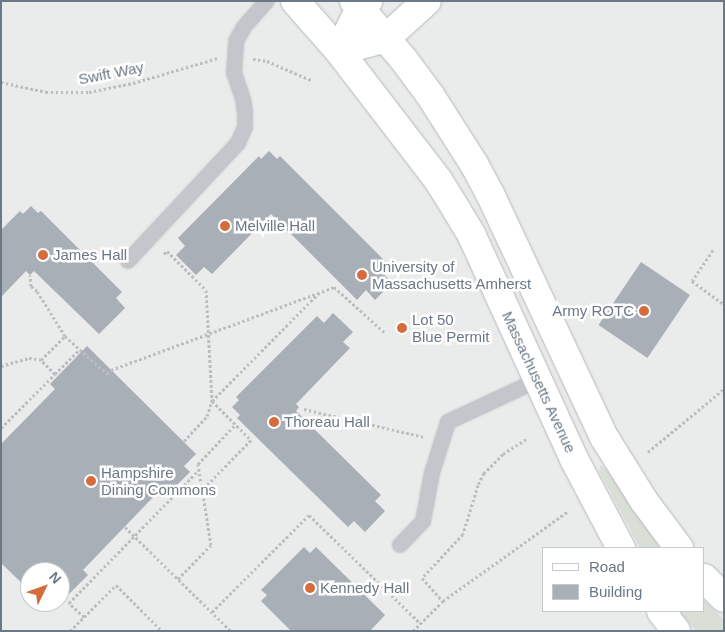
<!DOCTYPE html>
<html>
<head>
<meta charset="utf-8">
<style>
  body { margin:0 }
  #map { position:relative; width:725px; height:632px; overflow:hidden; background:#f9f9f7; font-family:Helvetica,sans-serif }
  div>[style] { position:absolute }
  .built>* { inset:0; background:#eaebeb }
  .green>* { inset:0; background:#d9ded7 }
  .building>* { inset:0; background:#a9afb6; transform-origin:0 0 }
  .path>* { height:3px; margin-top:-1.5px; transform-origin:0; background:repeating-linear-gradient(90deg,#bbbec0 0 2.5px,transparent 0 5px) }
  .roads { filter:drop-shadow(0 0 1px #b6babf) drop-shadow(0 0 1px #b6babf) }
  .service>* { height:14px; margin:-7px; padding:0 7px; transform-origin:7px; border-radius:7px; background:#c3c6ca }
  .secondary>* { height:28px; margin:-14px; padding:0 14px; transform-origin:14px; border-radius:14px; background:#fff }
  .primary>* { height:28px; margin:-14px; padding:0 14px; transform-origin:14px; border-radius:14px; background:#fff }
  .dots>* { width:14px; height:14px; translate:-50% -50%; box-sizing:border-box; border:2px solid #fff; border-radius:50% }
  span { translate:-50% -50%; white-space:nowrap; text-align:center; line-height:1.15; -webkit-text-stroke:5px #fff; paint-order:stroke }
  .street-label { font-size:15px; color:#6b7886 }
  .poi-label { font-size:15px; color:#6b7886 }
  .left { translate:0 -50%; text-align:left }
  .right { translate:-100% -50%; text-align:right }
  .frame { position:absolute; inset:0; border:2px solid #6b7886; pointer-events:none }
  .legend { position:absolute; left:542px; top:547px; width:162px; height:65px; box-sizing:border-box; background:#fff; border:1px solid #c4c9cf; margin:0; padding:6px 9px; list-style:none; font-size:15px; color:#6b7886 }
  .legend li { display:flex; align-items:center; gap:10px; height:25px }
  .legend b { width:25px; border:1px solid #c4c9cf }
  .north { position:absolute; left:20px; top:562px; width:50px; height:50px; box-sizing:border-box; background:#fff; border:1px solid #c4c9cf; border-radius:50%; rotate:48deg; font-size:14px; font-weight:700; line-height:20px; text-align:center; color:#6b7886 }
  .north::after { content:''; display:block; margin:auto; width:18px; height:22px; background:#d66b3b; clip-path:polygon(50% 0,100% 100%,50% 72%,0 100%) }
</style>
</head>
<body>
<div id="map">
  <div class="built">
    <i style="clip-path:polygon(evenodd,1px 1px,724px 1px,724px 631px,1px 631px,1px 1px,544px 548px,704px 548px,704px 611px,544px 611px,544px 548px,1px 1px,30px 572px,60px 572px,60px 602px,30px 602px,30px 572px)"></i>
  </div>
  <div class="green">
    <i style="clip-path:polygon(601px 465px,606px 469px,660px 548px,640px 548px,599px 471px)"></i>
    <i style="clip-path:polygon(704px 600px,724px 620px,724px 631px,696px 631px,679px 611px,704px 611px)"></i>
  </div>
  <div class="building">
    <i style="clip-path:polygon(269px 151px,277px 159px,280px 156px,390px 266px,383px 273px,392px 283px,375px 300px,366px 290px,357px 300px,271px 214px,212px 274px,204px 267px,196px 275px,176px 255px,185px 246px,178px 238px,259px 156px,261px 159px)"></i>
    <i style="clip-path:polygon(31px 206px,38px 213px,41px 211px,122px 292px,116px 298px,125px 308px,99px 334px,34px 271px,30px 275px,26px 271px,1px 297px,1px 230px,20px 211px,23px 214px)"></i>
    <i style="left:641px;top:262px;width:59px;height:76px;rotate:34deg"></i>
    <i style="clip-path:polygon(333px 313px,353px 332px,343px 342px,350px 348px,296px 404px,299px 407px,296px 411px,381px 495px,375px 501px,385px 511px,365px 532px,354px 521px,348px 527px,237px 418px,240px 415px,232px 407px,239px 400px,236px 397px,317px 316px,324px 323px)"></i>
    <i style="clip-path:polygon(87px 346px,196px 454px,184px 466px,190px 472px,166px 496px,160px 490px,83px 570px,88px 575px,63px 600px,60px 596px,60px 572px,30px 572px,30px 591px,1px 563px,1px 444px,55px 389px,50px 384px)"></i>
    <i style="clip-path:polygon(304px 547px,310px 553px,316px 547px,385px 615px,370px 631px,291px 631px,261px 601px,267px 595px,261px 590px)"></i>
  </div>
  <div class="path">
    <i style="left:253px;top:59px;width:14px;rotate:8deg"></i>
    <i style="left:267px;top:61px;width:48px;rotate:23.4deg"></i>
    <i style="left:1px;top:82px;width:46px;rotate:12.5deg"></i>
    <i style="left:46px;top:92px;width:43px"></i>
    <i style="left:89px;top:92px;width:45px;rotate:-11.6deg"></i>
    <i style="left:133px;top:83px;width:89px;rotate:-16.4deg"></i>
    <i style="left:713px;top:250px;width:37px;rotate:124deg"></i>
    <i style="left:692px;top:281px;width:39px;rotate:36deg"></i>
    <i style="left:164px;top:254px;width:4px;rotate:-45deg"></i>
    <i style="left:167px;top:251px;width:55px;rotate:45deg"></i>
    <i style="left:206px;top:290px;width:111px;rotate:86.9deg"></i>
    <i style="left:212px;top:401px;width:55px;rotate:45deg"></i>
    <i style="left:251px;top:440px;width:70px;rotate:134.4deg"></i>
    <i style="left:65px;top:336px;width:57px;rotate:42.1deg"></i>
    <i style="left:107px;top:374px;width:6px;rotate:-45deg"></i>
    <i style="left:111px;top:370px;width:238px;rotate:-20.4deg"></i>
    <i style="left:334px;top:287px;width:69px;rotate:42deg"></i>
    <i style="left:1px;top:366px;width:29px;rotate:-16deg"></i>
    <i style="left:29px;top:358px;width:12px;rotate:9deg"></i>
    <i style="left:55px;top:374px;width:34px;rotate:-45deg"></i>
    <i style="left:304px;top:409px;width:123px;rotate:13.1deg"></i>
    <i style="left:1px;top:428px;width:76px;rotate:-45deg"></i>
    <i style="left:55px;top:374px;width:20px;rotate:-135deg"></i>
    <i style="left:41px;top:360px;width:34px;rotate:-45deg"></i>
    <i style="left:65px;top:336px;width:53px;rotate:-121.9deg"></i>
    <i style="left:37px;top:291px;width:8px;rotate:-140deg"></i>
    <i style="left:31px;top:286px;width:11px;rotate:-95deg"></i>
    <i style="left:526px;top:439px;width:27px;rotate:147deg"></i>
    <i style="left:503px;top:454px;width:27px;rotate:135deg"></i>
    <i style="left:484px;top:473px;width:13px;rotate:117deg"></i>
    <i style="left:478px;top:485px;width:51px;rotate:107deg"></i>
    <i style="left:463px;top:534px;width:60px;rotate:133deg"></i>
    <i style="left:422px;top:578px;width:31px;rotate:48deg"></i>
    <i style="left:443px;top:601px;width:153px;rotate:-35.7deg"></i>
    <i style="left:184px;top:441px;width:34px;rotate:-47deg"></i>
    <i style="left:207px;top:416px;width:16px;rotate:-72deg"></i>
    <i style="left:212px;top:401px;width:153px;rotate:-45.3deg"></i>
    <i style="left:648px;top:452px;width:99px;rotate:-39.7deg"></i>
    <i style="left:125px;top:527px;width:148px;rotate:44.5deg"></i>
    <i style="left:178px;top:579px;width:47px;rotate:-45.9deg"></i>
    <i style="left:211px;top:545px;width:82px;rotate:-99.1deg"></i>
    <i style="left:198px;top:464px;width:55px;rotate:-46.5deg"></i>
    <i style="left:212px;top:612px;width:137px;rotate:-45deg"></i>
    <i style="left:309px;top:515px;width:155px;rotate:44.2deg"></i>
    <i style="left:84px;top:617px;width:21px;rotate:-137deg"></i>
    <i style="left:69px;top:603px;width:186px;rotate:-45.7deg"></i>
    <i style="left:70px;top:631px;width:65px;rotate:-45deg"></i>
    <i style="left:116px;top:585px;width:65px;rotate:45deg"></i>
    <i style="left:413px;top:631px;width:42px;rotate:-45deg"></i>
  </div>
  <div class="roads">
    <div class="service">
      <i style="left:128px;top:261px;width:161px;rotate:-47deg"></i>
      <i style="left:238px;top:143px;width:17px;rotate:-66deg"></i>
      <i style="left:245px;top:127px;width:15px;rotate:-90deg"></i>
      <i style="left:245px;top:112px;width:13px;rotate:-99deg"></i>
      <i style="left:243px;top:99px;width:28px;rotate:-109deg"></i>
      <i style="left:234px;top:73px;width:32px;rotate:-86deg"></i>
      <i style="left:236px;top:41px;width:16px;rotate:-60deg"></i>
      <i style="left:244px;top:27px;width:35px;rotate:-49deg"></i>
      <i style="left:400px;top:545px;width:33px;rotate:-46deg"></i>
      <i style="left:423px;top:521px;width:49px;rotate:-79.4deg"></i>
      <i style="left:432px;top:473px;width:53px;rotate:-72.6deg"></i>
      <i style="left:448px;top:422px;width:99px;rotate:-25deg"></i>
    </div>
    <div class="secondary">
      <i style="left:339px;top:51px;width:49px;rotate:-15.5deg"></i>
      <i style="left:386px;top:38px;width:55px;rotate:-42.1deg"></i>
      <i style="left:339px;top:51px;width:48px;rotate:-64deg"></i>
      <i style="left:360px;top:8px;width:11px;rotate:-41deg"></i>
    </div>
    <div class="primary">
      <i style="left:295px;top:1px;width:67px;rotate:48.7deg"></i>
      <i style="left:339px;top:51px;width:163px;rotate:52.5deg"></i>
      <i style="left:438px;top:180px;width:34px;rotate:58deg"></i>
      <i style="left:456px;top:209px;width:31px;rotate:59deg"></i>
      <i style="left:472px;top:236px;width:245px;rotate:65.4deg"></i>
      <i style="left:574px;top:459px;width:101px;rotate:62.2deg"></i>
      <i style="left:354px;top:1px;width:77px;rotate:49.7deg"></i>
      <i style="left:404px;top:60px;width:44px;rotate:53.4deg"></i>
      <i style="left:430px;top:95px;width:82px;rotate:57.5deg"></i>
      <i style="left:474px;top:164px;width:36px;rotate:62deg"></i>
      <i style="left:491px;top:196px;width:266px;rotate:64.9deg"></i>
      <i style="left:604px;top:437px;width:75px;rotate:58deg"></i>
      <i style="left:644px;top:501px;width:59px;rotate:53.3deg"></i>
      <i style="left:704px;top:578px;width:28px;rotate:45deg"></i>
      <i style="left:661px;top:611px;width:25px;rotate:53deg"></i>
    </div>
  </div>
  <div class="dots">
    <i style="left:225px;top:226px;background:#d66b3b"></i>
    <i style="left:43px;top:255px;background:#d66b3b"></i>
    <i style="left:362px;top:275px;background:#d66b3b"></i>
    <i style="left:644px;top:311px;background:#d66b3b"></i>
    <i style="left:402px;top:328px;background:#d66b3b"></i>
    <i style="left:274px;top:422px;background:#d66b3b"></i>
    <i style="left:91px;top:481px;background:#d66b3b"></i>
    <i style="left:310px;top:588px;background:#d66b3b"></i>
  </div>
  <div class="street-label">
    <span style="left:111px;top:73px;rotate:-11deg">Swift Way</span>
    <span style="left:539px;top:382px;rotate:65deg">Massachusetts Avenue</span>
  </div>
  <div class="poi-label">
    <span class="left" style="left:235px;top:226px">Melville Hall</span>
    <span class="left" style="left:53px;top:255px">James Hall</span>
    <span class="left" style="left:372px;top:275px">University of<br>Massachusetts Amherst</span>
    <span class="right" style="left:634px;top:311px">Army ROTC</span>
    <span class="left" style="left:412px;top:328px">Lot 50<br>Blue Permit</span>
    <span class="left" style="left:284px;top:422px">Thoreau Hall</span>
    <span class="left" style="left:101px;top:481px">Hampshire<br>Dining Commons</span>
    <span class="left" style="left:320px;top:588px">Kennedy Hall</span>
  </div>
  <div class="frame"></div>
  <ul class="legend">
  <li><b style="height:6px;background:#fff"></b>Road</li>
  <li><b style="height:14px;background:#a9afb6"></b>Building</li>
  </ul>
  <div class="north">N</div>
</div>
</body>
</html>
